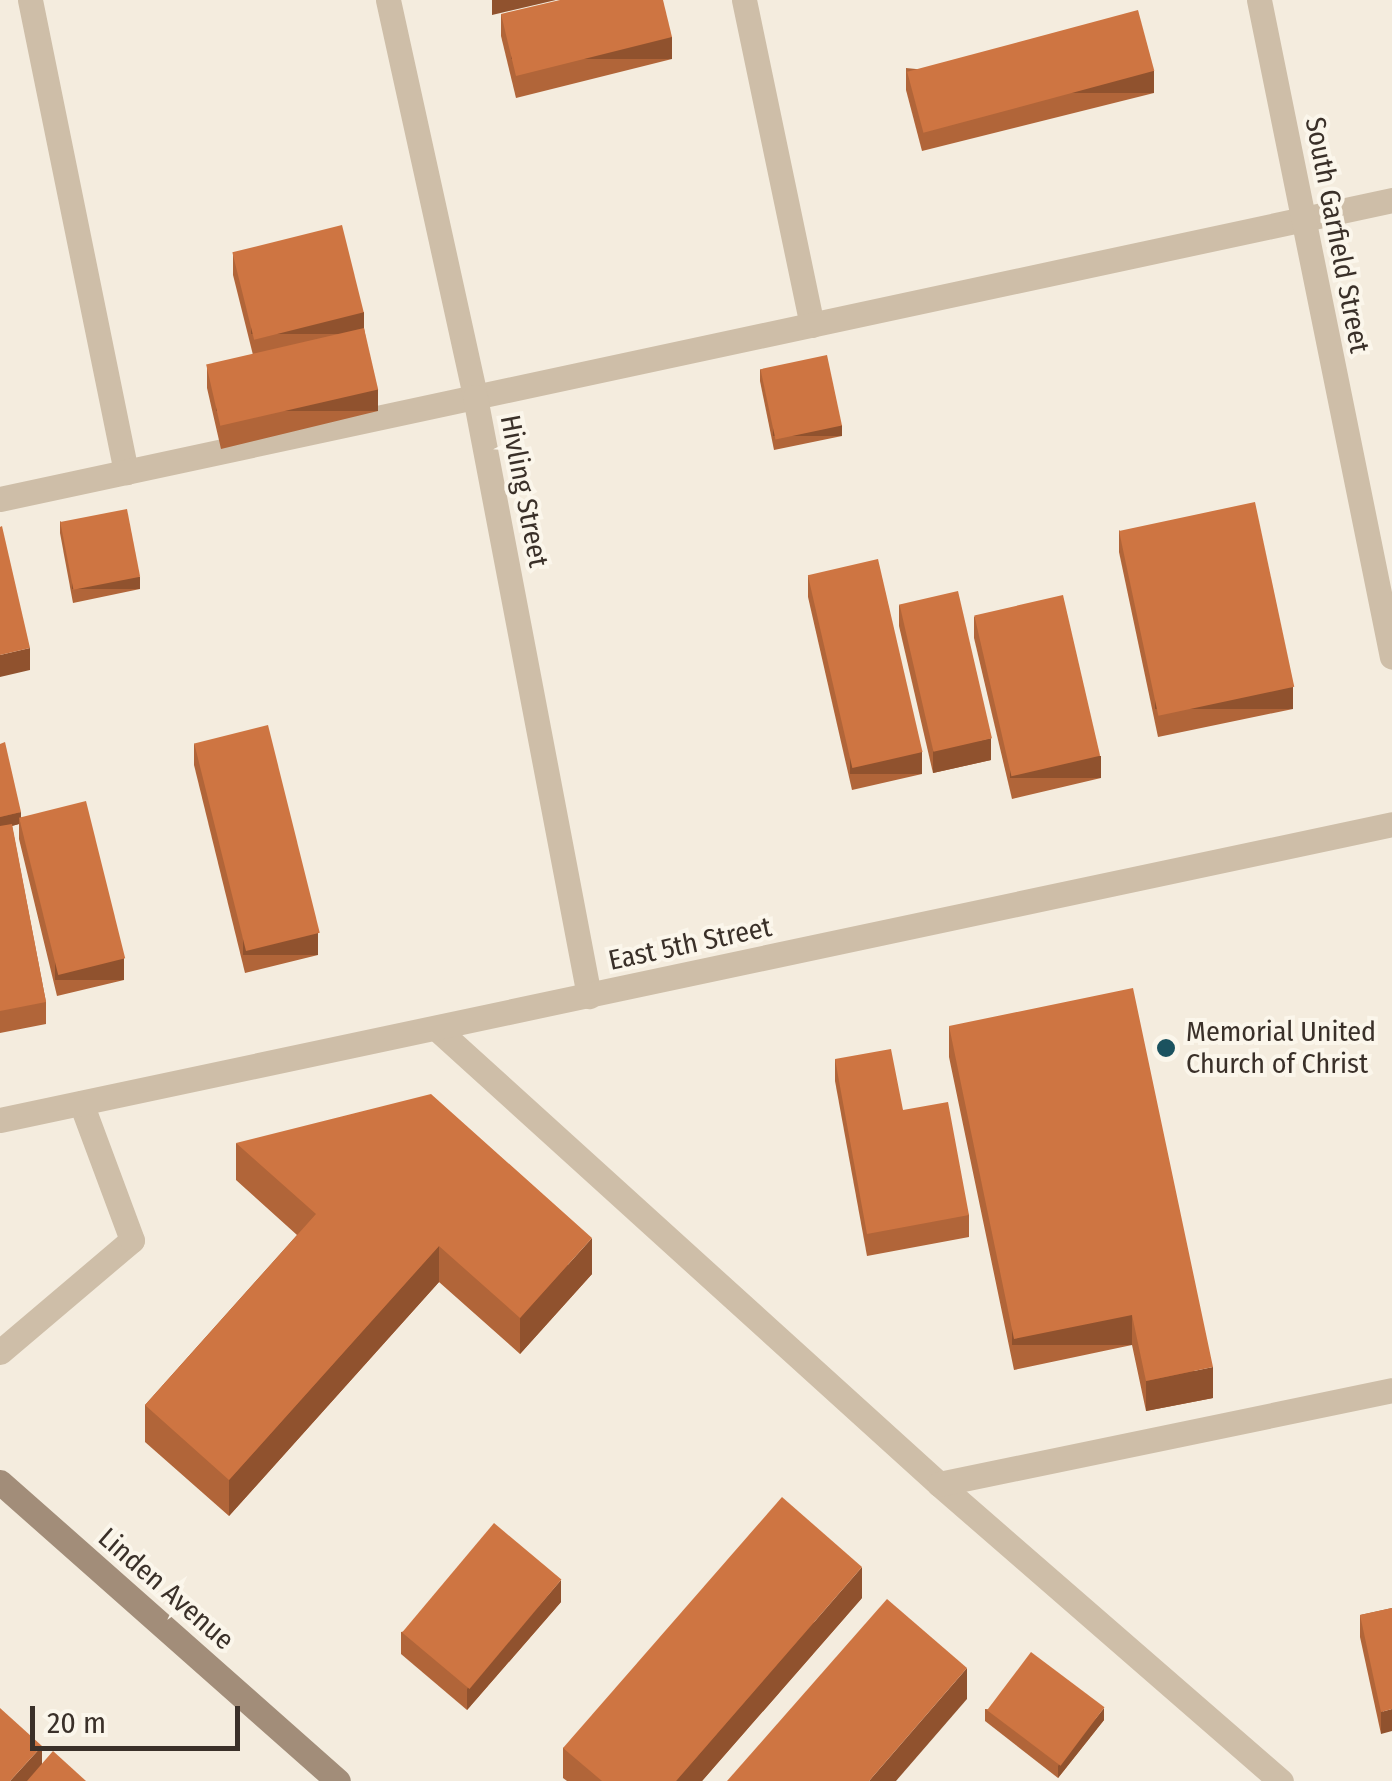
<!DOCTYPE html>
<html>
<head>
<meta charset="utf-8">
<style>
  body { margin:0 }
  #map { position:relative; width:1392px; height:1781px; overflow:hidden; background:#f4ecde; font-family:"Fira Sans Condensed",sans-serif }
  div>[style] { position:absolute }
  .service>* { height:25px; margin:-12.5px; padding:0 12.5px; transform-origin:12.5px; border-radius:12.5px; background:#cebea8 }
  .minor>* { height:25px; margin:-12.5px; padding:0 12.5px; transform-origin:12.5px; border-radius:12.5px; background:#cebea8 }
  .tertiary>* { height:25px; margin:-12.5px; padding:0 12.5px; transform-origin:12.5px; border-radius:12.5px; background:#cebea8 }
  .secondary>* { height:25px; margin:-12.5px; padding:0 12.5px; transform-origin:12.5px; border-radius:12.5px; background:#a28d79 }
  .wall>* { inset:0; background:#b16539 }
  .shaded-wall>* { inset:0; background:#90522e; transform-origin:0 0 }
  .building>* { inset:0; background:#ce7542; transform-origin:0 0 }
  .dots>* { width:28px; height:28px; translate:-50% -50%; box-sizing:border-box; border:5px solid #fbf6eb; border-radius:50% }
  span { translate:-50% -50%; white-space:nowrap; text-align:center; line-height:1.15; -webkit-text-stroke:8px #fbf6eb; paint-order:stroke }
  .street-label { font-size:28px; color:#3a3029 }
  .poi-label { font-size:28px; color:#3a3029 }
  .left { translate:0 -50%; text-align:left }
  .scale { position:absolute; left:30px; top:1706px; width:210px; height:45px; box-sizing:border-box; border:5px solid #3a3029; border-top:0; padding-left:12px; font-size:30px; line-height:35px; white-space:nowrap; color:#3a3029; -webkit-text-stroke:8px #fbf6eb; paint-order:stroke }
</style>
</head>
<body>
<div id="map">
  <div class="service">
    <i style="left:30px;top:0;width:482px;rotate:78.5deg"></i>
    <i style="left:744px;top:0;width:332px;rotate:78.2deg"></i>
    <i style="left:0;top:499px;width:1424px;rotate:-12.12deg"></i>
    <i style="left:437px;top:1029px;width:678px;rotate:42.19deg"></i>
    <i style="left:939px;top:1484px;width:453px;rotate:41deg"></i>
    <i style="left:0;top:1352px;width:173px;rotate:-40.3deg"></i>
    <i style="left:132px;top:1240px;width:146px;rotate:-110.4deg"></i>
    <i style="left:939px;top:1484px;width:463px;rotate:-11.7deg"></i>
  </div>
  <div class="minor">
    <i style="left:388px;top:0;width:406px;rotate:77.6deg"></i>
    <i style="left:475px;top:397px;width:610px;rotate:79.22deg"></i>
    <i style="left:1259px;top:0;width:670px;rotate:78.56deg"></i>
  </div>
  <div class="tertiary">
    <i style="left:0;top:1120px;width:1423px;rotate:-12deg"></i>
  </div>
  <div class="secondary">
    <i style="left:0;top:1482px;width:451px;rotate:41.5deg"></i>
  </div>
  <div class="wall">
    <i style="clip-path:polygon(501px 14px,672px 59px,516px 98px,501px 36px)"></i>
    <i style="clip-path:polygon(906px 68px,1154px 93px,922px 151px,906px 90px)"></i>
    <i style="clip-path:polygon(233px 253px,364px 328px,378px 411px,221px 449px,207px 388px,207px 366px,253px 355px,233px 275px)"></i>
    <i style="clip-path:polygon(760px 369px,842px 436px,774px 450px,760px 381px)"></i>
    <i style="clip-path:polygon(60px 521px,140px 589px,73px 603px,60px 533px)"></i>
    <i style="clip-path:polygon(1119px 530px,1293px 709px,1158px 737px,1119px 552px)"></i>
    <i style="clip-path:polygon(808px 575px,922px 774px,852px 790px,808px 597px)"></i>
    <i style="clip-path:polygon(899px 604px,991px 760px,933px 773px,899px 626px)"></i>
    <i style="clip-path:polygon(974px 616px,1101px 778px,1012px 799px,974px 638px)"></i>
    <i style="clip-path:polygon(194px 743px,318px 955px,245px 973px,194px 765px)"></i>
    <i style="clip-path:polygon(0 744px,21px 817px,124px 980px,57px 996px,19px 839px,19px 824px,12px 826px,46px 1002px,46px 1024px,0 1033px)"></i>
    <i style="clip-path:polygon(949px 1026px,1213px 1398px,1146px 1411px,1132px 1345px,1014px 1370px,949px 1057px)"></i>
    <i style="clip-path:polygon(835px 1059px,903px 1110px,969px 1215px,969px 1237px,867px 1256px,835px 1081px)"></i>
    <i style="clip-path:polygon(236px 1143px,592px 1274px,520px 1354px,439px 1282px,229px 1516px,145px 1442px,145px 1405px,297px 1235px,236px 1180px)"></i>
    <i style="clip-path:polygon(862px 1598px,702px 1781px,567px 1781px,563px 1778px,563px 1748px)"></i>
    <i style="clip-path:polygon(561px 1602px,467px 1710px,401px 1654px,401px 1632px)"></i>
    <i style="clip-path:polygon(1392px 1608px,1381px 1734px,1360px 1637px,1360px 1615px)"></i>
    <i style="clip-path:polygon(985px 1709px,1104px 1720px,1058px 1778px,985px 1721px)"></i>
  </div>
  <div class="shaded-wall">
    <i style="clip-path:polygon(492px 0,556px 0,492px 15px)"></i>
    <i style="left:672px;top:37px;width:22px;height:161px;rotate:90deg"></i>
    <i style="left:1154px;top:71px;width:22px;height:239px;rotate:90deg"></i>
    <i style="left:364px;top:312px;width:22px;height:113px;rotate:90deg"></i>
    <i style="left:378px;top:389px;width:22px;height:162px;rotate:90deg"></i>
    <i style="left:842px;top:425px;width:11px;height:69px;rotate:90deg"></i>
    <i style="left:140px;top:577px;width:12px;height:68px;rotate:90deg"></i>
    <i style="clip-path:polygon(30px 648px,30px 670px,0 677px,0 655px)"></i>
    <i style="left:1293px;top:687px;width:22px;height:138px;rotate:90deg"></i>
    <i style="clip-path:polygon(991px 738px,991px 760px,933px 773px,933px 751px)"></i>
    <i style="left:922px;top:752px;width:22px;height:72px;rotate:90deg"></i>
    <i style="left:1101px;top:756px;width:22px;height:91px;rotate:90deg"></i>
    <i style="clip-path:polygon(21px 812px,21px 824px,19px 817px,19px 824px,0 829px,0 817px)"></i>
    <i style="left:318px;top:933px;width:22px;height:75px;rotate:90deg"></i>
    <i style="left:124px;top:958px;width:22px;height:69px;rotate:90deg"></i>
    <i style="clip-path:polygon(592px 1238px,592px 1274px,520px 1354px,520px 1318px)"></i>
    <i style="clip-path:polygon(439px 1246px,439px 1282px,229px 1516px,229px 1480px)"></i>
    <i style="left:1132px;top:1315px;width:30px;height:120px;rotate:90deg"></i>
    <i style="clip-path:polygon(1213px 1367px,1213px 1398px,1146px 1411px,1146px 1381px)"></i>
    <i style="clip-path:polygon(862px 1567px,862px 1598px,702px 1781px,676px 1781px)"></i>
    <i style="clip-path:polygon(561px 1580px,561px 1602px,467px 1710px,467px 1689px)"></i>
    <i style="clip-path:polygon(967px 1668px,967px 1699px,896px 1781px,869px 1781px)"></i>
    <i style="clip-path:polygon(1104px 1708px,1104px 1720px,1058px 1778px,1058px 1766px)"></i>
    <i style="clip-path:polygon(1392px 1709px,1392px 1731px,1381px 1734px,1381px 1712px)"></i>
    <i style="clip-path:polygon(42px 1746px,42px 1768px,30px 1781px,10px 1781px)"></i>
  </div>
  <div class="building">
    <i style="clip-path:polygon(560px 0,663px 0,672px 37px,516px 76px,501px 14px)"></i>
    <i style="left:1138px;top:10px;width:63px;height:239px;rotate:75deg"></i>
    <i style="left:342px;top:225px;width:90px;height:113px;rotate:76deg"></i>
    <i style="left:364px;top:328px;width:63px;height:162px;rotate:77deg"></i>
    <i style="left:827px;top:355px;width:72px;height:68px;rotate:78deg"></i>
    <i style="left:1255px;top:502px;width:189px;height:139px;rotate:78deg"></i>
    <i style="left:127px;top:509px;width:69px;height:68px;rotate:79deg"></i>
    <i style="clip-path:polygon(2px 526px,30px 648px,0 655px,0 527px)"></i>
    <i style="left:878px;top:559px;width:198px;height:72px;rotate:77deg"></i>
    <i style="left:958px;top:591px;width:151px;height:60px;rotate:77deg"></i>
    <i style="left:1063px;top:595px;width:165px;height:91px;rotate:77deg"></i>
    <i style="left:268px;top:725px;width:214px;height:76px;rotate:76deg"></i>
    <i style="clip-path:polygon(5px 742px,21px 812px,0 817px,0 744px)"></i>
    <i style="left:86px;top:801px;width:162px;height:69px;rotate:76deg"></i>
    <i style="clip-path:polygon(12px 824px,46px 1002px,0 1011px,0 826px)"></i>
    <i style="clip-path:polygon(1133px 988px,1213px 1367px,1146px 1381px,1132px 1315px,1014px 1339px,949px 1026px)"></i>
    <i style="clip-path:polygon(891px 1049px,903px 1110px,948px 1102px,969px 1215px,867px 1234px,835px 1059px)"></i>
    <i style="clip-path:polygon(431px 1094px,592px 1238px,520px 1318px,439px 1246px,229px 1480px,145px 1405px,316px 1214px,236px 1143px)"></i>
    <i style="clip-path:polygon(782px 1497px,862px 1567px,676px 1781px,602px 1781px,563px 1748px)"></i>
    <i style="left:494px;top:1523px;width:88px;height:143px;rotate:40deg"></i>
    <i style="clip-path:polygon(887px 1599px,967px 1668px,869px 1781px,727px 1781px)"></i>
    <i style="clip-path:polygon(1392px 1608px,1392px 1709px,1381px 1712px,1360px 1615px)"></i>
    <i style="left:1031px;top:1652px;width:92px;height:73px;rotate:37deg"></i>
    <i style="clip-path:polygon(0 1708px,42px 1746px,10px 1781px,0 1781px)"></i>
    <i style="clip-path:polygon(53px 1751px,86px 1781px,27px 1781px)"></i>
  </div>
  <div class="dots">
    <i style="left:1166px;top:1048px;background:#1b525f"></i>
  </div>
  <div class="street-label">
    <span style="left:1337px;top:235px;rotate:79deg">South Garfield Street</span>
    <span style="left:524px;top:491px;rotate:79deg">Hivling Street</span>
    <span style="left:690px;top:944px;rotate:-12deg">East 5th Street</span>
    <span style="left:166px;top:1589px;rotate:41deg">Linden Avenue</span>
  </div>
  <div class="poi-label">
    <span class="left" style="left:1186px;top:1048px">Memorial United<br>Church of Christ</span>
  </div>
  <div class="scale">20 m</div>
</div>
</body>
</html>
